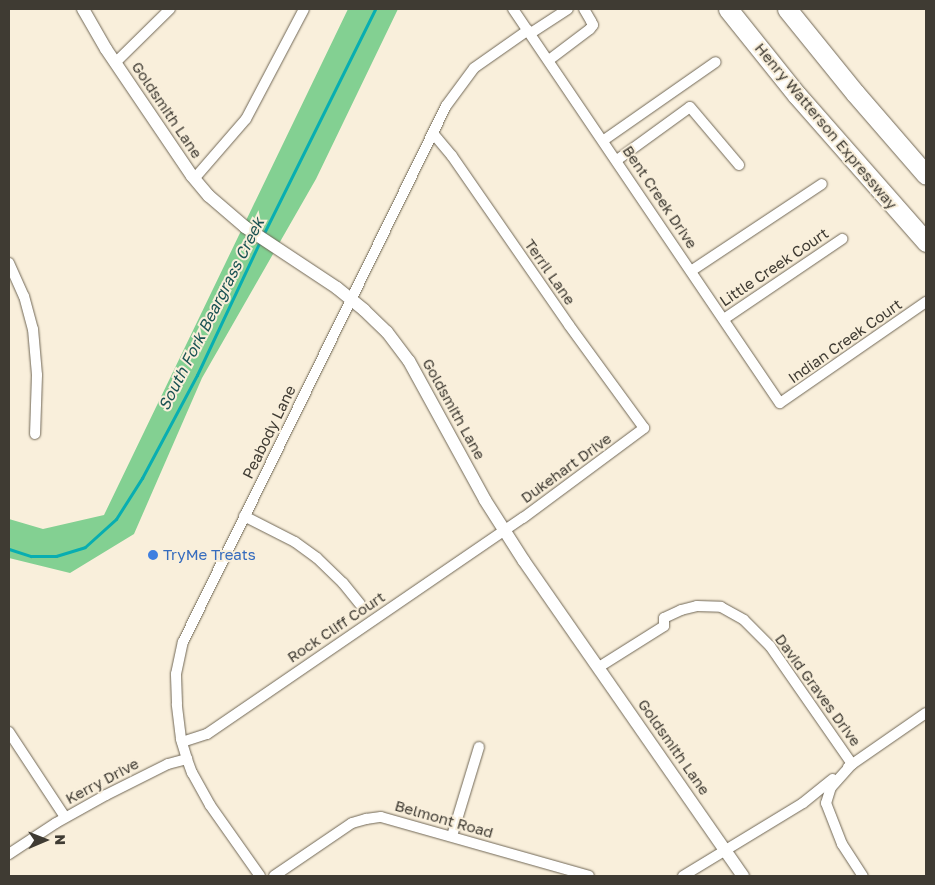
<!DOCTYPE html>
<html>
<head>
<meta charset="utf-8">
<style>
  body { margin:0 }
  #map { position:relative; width:935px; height:885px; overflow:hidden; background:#f9efdb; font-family:"Golos Text",sans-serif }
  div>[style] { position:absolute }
  .forest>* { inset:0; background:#83d092 }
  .stream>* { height:3px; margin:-1.5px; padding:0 1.5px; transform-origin:1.5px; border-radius:1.5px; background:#08aeb1 }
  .roads { filter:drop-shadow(0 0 1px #706756) drop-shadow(0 0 1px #706756) }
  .minor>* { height:10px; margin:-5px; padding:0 5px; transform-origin:5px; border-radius:5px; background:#fff }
  .tertiary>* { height:12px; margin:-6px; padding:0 6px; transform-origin:6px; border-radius:6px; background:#fff }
  .motorway>* { height:19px; margin:-9.5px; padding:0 9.5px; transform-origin:9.5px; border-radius:9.5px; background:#fff }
  .dots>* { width:14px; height:14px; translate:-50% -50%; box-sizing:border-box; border:2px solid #f9efdb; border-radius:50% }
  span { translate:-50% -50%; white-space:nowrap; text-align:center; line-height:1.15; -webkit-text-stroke:4px #f9efdb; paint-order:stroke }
  .street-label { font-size:15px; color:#3f3b33 }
  .shop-label { font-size:15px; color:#366cbe }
  .left { translate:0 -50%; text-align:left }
  .water-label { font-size:16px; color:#195253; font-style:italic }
  .frame { position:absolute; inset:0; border:10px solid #3f3b33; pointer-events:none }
  .north { position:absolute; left:20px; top:815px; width:50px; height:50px; -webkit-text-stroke:4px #f9efdb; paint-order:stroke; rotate:89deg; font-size:14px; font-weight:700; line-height:20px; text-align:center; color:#3f3b33 }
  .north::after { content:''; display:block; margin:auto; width:18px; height:22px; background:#3f3b33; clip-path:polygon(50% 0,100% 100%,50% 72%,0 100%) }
</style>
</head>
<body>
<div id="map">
  <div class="forest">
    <i style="clip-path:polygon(348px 9px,398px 9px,316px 179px,202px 378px,134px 534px,70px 573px,9px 558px,9px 519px,43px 529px,104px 515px)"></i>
  </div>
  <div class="stream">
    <i style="left:263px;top:235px;width:252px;rotate:-63.6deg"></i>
    <i style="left:9px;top:549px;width:23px;rotate:18deg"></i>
    <i style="left:31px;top:556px;width:25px"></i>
    <i style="left:56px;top:556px;width:30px;rotate:-17deg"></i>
    <i style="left:85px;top:547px;width:42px;rotate:-42.1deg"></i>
    <i style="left:116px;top:519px;width:49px;rotate:-57.6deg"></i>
    <i style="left:142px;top:478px;width:117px;rotate:-61.9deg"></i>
    <i style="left:197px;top:375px;width:148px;rotate:-64.8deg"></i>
  </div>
  <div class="roads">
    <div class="minor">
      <i style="left:513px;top:9px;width:476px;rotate:55.9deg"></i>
      <i style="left:780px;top:403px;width:178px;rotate:-34.7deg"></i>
      <i style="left:531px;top:33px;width:44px;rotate:-33deg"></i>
      <i style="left:549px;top:60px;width:51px;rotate:-37.1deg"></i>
      <i style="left:590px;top:29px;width:5px;rotate:-53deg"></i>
      <i style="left:593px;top:25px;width:4px;rotate:-117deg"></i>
      <i style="left:591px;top:21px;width:14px;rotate:-120deg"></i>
      <i style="left:115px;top:63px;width:77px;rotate:-44.5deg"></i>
      <i style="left:604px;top:140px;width:136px;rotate:-34.9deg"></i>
      <i style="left:617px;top:160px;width:90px;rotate:-36deg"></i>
      <i style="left:690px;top:107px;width:76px;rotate:49.8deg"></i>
      <i style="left:194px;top:179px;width:79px;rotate:-49.1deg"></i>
      <i style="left:246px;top:119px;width:124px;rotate:-62.2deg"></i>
      <i style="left:9px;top:263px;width:36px;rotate:66deg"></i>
      <i style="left:24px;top:296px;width:34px;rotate:75deg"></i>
      <i style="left:33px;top:329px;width:46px;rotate:85deg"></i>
      <i style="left:37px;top:375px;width:59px;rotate:91.9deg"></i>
      <i style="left:691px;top:271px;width:157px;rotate:-33.6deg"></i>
      <i style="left:724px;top:319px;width:143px;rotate:-34.1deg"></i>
      <i style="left:244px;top:516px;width:57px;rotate:27deg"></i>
      <i style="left:295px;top:542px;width:27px;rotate:36deg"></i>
      <i style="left:317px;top:558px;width:36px;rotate:44deg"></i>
      <i style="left:343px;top:583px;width:27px;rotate:51deg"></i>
      <i style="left:599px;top:667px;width:77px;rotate:-32.2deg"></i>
      <i style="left:664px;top:626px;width:8px;rotate:-90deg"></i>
      <i style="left:664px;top:618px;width:19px;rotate:-25deg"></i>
      <i style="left:681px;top:610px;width:16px;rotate:-14deg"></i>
      <i style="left:697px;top:606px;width:24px;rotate:2deg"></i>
      <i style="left:721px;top:607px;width:26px;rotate:29deg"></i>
      <i style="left:744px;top:620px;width:37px;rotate:45deg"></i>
      <i style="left:770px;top:646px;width:144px;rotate:55.2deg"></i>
      <i style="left:852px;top:764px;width:31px;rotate:132deg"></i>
      <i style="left:831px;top:787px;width:17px;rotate:107deg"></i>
      <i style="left:826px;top:803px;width:44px;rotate:68.7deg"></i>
      <i style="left:842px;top:844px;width:38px;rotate:57deg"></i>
      <i style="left:9px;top:732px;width:102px;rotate:56.6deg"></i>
      <i style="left:182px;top:742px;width:26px;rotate:-18deg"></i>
      <i style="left:207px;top:734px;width:383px;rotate:-34.4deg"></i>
      <i style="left:523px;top:518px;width:151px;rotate:-36.6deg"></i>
      <i style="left:644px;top:428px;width:127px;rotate:-126.1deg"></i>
      <i style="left:569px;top:325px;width:206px;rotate:-124.7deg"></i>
      <i style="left:452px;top:156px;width:30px;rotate:-130deg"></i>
      <i style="left:848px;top:767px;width:95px;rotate:-34.7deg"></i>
      <i style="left:452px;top:836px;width:93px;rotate:-73.1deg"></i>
      <i style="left:9px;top:854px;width:56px;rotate:-33.4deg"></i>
      <i style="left:56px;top:823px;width:57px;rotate:-29.2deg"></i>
      <i style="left:106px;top:795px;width:69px;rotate:-26.6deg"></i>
      <i style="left:168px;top:764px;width:20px;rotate:-15deg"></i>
      <i style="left:260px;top:876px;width:87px;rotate:-125.2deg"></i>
      <i style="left:210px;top:805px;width:37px;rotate:-119deg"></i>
      <i style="left:192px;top:773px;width:15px;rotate:-110deg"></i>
      <i style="left:187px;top:759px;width:21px;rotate:-107deg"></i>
      <i style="left:181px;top:739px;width:35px;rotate:-97deg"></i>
      <i style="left:177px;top:704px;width:30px;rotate:-92deg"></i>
      <i style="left:176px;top:674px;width:33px;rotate:-78deg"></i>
      <i style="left:183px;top:642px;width:597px;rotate:-63.86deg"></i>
      <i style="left:446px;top:106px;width:47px;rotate:-53.6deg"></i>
      <i style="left:474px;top:68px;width:66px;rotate:-35.1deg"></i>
      <i style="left:274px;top:876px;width:94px;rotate:-34.2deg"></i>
      <i style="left:352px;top:823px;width:15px;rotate:-16deg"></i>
      <i style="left:366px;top:819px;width:15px;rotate:-8deg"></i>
      <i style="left:381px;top:817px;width:216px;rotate:15.8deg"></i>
      <i style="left:683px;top:876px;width:140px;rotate:-31.3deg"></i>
      <i style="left:803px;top:803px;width:38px;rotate:-39deg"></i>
    </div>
    <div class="tertiary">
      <i style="left:83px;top:9px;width:46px;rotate:60.1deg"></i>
      <i style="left:106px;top:49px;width:153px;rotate:55.9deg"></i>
      <i style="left:192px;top:176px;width:26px;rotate:50deg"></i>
      <i style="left:209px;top:196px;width:48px;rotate:40.7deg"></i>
      <i style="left:245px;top:227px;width:110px;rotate:33.5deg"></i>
      <i style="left:337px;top:288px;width:35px;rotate:39deg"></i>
      <i style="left:364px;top:310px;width:32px;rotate:44deg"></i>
      <i style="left:387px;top:332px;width:36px;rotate:53deg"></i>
      <i style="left:409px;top:361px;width:158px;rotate:61.3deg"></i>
      <i style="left:485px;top:500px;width:72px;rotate:57.4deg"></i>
      <i style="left:524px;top:561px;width:384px;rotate:55.2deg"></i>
    </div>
    <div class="motorway">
      <i style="left:728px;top:9px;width:110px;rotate:51.3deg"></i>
      <i style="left:797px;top:95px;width:196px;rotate:48.7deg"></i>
      <i style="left:787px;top:9px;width:108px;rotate:51deg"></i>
      <i style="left:855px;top:93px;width:108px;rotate:49.1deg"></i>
    </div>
  </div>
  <div class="dots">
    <i style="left:153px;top:555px;background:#3f7fe0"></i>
  </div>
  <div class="street-label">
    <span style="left:167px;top:110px;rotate:56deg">Goldsmith Lane</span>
    <span style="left:826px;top:126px;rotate:50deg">Henry Watterson Expressway</span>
    <span style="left:660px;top:197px;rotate:56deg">Bent Creek Drive</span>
    <span style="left:774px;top:267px;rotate:-34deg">Little Creek Court</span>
    <span style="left:550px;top:272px;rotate:55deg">Terril Lane</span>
    <span style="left:845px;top:341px;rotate:-35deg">Indian Creek Court</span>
    <span style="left:454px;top:409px;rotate:61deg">Goldsmith Lane</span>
    <span style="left:269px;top:432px;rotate:-64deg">Peabody Lane</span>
    <span style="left:566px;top:468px;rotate:-36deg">Dukehart Drive</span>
    <span style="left:336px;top:627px;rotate:-34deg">Rock Cliff Court</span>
    <span style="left:818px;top:690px;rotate:54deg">David Graves Drive</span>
    <span style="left:674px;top:747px;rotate:55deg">Goldsmith Lane</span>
    <span style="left:102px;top:781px;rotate:-28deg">Kerry Drive</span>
    <span style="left:444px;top:819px;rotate:16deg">Belmont Road</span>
  </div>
  <div class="shop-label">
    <span class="left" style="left:163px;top:555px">TryMe Treats</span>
  </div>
  <div class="water-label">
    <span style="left:211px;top:314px;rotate:-63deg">South Fork Beargrass Creek</span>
  </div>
  <div class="frame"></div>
  <div class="north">N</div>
</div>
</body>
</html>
